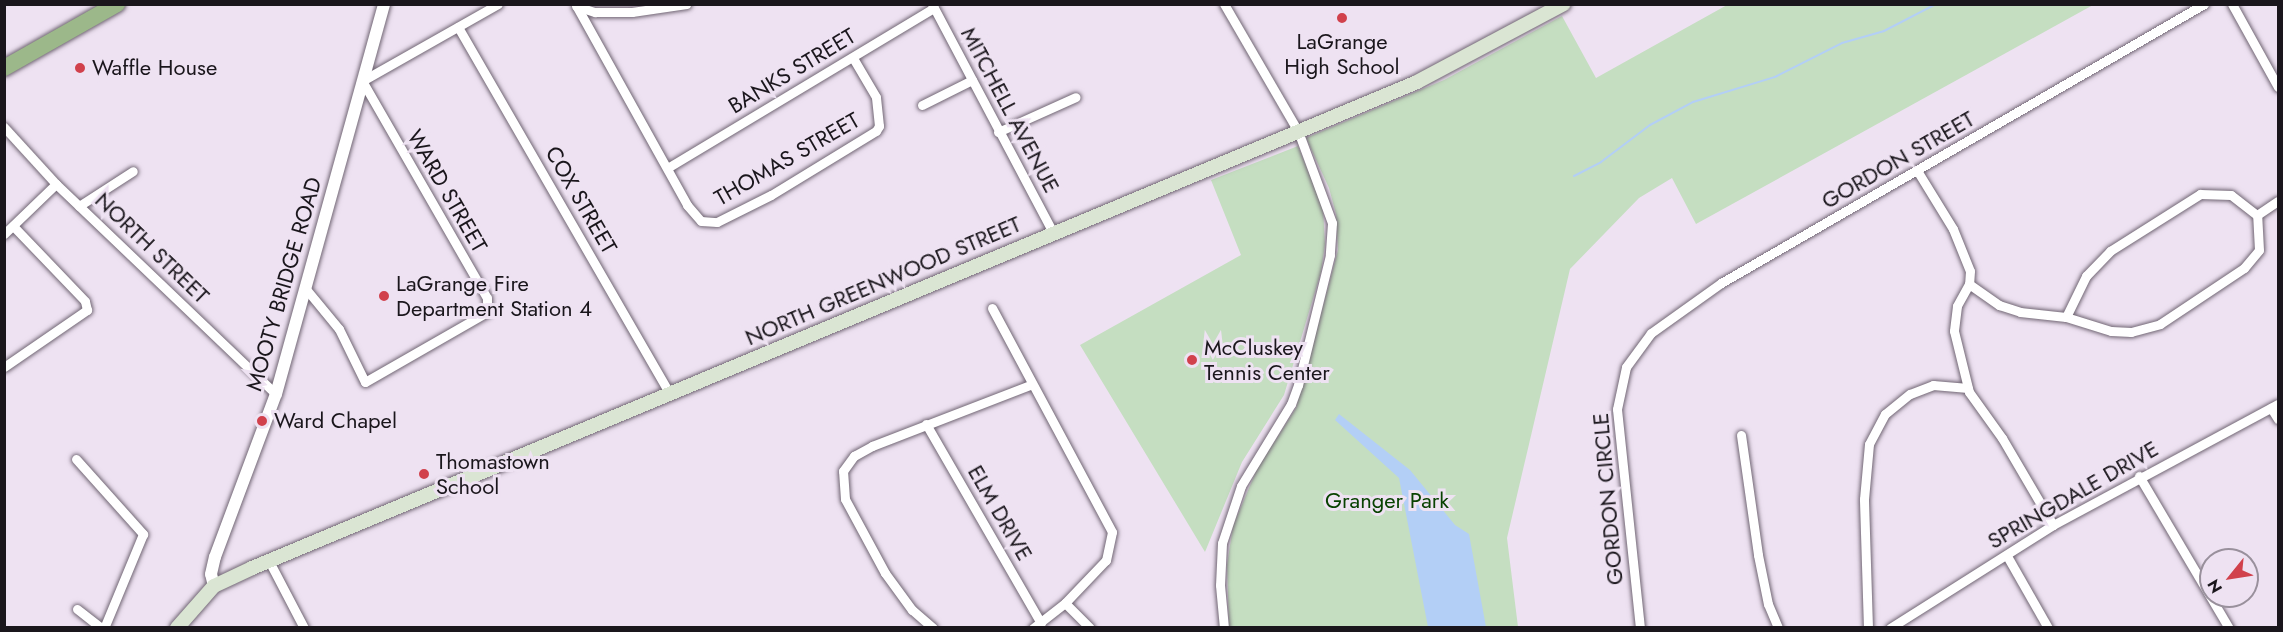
<!DOCTYPE html>
<html>
<head>
<meta charset="utf-8">
<style>
  body { margin:0 }
  #map { position:relative; width:2283px; height:632px; overflow:hidden; background:#eee2f2; font-family:Jost,sans-serif }
  div>[style] { position:absolute }
  .green>* { inset:0; background:#c5dec1 }
  .water>* { inset:0; background:#b3cff6 }
  .stream>* { height:2px; margin:-1px; padding:0 1px; transform-origin:1px; border-radius:1px; background:#b3cff6 }
  .roads { filter:drop-shadow(0 0 2px #716674) drop-shadow(0 0 2px #716674) }
  .minor>* { height:9px; margin:-4.5px; padding:0 4.5px; transform-origin:4.5px; border-radius:4.5px; background:#fff }
  .tertiary>* { height:12px; margin:-6px; padding:0 6px; transform-origin:6px; border-radius:6px; background:#fff }
  .secondary>* { height:14px; margin:-7px; padding:0 7px; transform-origin:7px; border-radius:7px; background:#dae5d3 }
  .trunk>* { height:16px; margin:-8px; padding:0 8px; transform-origin:8px; border-radius:8px; background:#9cb88a }
  .dots>* { width:16px; height:16px; translate:-50% -50%; box-sizing:border-box; border:3px solid #eee2f2; border-radius:50% }
  span { translate:-50% -50%; white-space:nowrap; text-align:center; line-height:1.15; -webkit-text-stroke:6px #eee2f2; paint-order:stroke }
  .poi-label { font-size:22px; color:#1a161c }
  .left { translate:0 -50%; text-align:left }
  .street-label { font-size:22px; color:#1a161c }
  .park-label { font-size:22px; color:#084201 }
  .frame { position:absolute; inset:0; border:6px solid #1a161c; pointer-events:none }
  .north { position:absolute; left:2199px; top:548px; width:60px; height:60px; box-sizing:border-box; background:#eee2f2; border:2px solid #99909c; border-radius:50%; rotate:240deg; font-size:16px; font-weight:700; line-height:24px; text-align:center; color:#1a161c }
  .north::after { content:''; display:block; margin:auto; width:21px; height:27px; background:#d1414c; clip-path:polygon(50% 0,100% 100%,50% 72%,0 100%) }
</style>
</head>
<body>
<div id="map">
  <div class="green">
    <i style="clip-path:polygon(1727px 5px,2093px 5px,1696px 224px,1672px 178px,1639px 198px,1570px 269px,1507px 538px,1518px 627px,1229px 628px,1227px 565px,1233px 526px,1257px 469px,1296px 408px,1338px 250px,1336px 214px,1329px 188px,1306px 138px,1444px 80px,1562px 16px,1596px 78px)"></i>
    <i style="clip-path:polygon(1298px 146px,1323px 208px,1325px 244px,1321px 272px,1284px 395px,1242px 462px,1205px 552px,1080px 345px,1241px 255px,1211px 180px)"></i>
  </div>
  <div class="water">
    <i style="clip-path:polygon(1339px 414px,1410px 470px,1455px 525px,1469px 534px,1486px 627px,1428px 627px,1399px 478px,1335px 420px)"></i>
  </div>
  <div class="stream">
    <i style="left:1574px;top:176px;width:30px;rotate:-27deg"></i>
    <i style="left:1601px;top:162px;width:61px;rotate:-37.1deg"></i>
    <i style="left:1650px;top:125px;width:49px;rotate:-28.1deg"></i>
    <i style="left:1693px;top:102px;width:86px;rotate:-17deg"></i>
    <i style="left:1775px;top:77px;width:75px;rotate:-26.9deg"></i>
    <i style="left:1842px;top:43px;width:44px;rotate:-15.9deg"></i>
    <i style="left:1884px;top:31px;width:59px;rotate:-27.4deg"></i>
  </div>
  <div class="roads">
    <div class="minor">
      <i style="left:932px;top:4px;width:259px;rotate:62.1deg"></i>
      <i style="left:1224px;top:4px;width:147px;rotate:59.8deg"></i>
      <i style="left:1298px;top:131px;width:98px;rotate:69.7deg"></i>
      <i style="left:1332px;top:223px;width:32px;rotate:94deg"></i>
      <i style="left:1330px;top:255px;width:134px;rotate:103.8deg"></i>
      <i style="left:1298px;top:385px;width:20px;rotate:110deg"></i>
      <i style="left:1291px;top:404px;width:96px;rotate:121.4deg"></i>
      <i style="left:1241px;top:486px;width:60px;rotate:108.4deg"></i>
      <i style="left:1222px;top:543px;width:42px;rotate:92.7deg"></i>
      <i style="left:1220px;top:585px;width:43px;rotate:84.7deg"></i>
      <i style="left:2232px;top:4px;width:95px;rotate:61deg"></i>
      <i style="left:576px;top:6px;width:20px;rotate:18deg"></i>
      <i style="left:595px;top:12px;width:37px"></i>
      <i style="left:632px;top:12px;width:55px;rotate:-8.4deg"></i>
      <i style="left:577px;top:7px;width:227px;rotate:60.9deg"></i>
      <i style="left:687px;top:205px;width:21px;rotate:49deg"></i>
      <i style="left:701px;top:221px;width:16px;rotate:4deg"></i>
      <i style="left:717px;top:222px;width:60px;rotate:-26.6deg"></i>
      <i style="left:771px;top:195px;width:123px;rotate:-31.4deg"></i>
      <i style="left:876px;top:131px;width:6px;rotate:-59deg"></i>
      <i style="left:879px;top:126px;width:29px;rotate:-96deg"></i>
      <i style="left:876px;top:97px;width:45px;rotate:-120.5deg"></i>
      <i style="left:458px;top:27px;width:422px;rotate:60deg"></i>
      <i style="left:922px;top:105px;width:56px;rotate:-26.6deg"></i>
      <i style="left:4px;top:127px;width:77px;rotate:47.6deg"></i>
      <i style="left:56px;top:184px;width:304px;rotate:43.7deg"></i>
      <i style="left:998px;top:132px;width:85px;rotate:-24.2deg"></i>
      <i style="left:669px;top:167px;width:309px;rotate:-31deg"></i>
      <i style="left:1918px;top:172px;width:67px;rotate:58.4deg"></i>
      <i style="left:1953px;top:229px;width:45px;rotate:68deg"></i>
      <i style="left:1970px;top:271px;width:13px;rotate:94deg"></i>
      <i style="left:1969px;top:284px;width:25px;rotate:119deg"></i>
      <i style="left:1957px;top:306px;width:25px;rotate:97deg"></i>
      <i style="left:1954px;top:331px;width:63px;rotate:76.2deg"></i>
      <i style="left:1969px;top:392px;width:57px;rotate:54.3deg"></i>
      <i style="left:2002px;top:438px;width:101px;rotate:59.6deg"></i>
      <i style="left:79px;top:206px;width:64px;rotate:-32.9deg"></i>
      <i style="left:2257px;top:215px;width:25px;rotate:-34deg"></i>
      <i style="left:4px;top:234px;width:72px;rotate:-43.9deg"></i>
      <i style="left:1969px;top:284px;width:37px;rotate:35deg"></i>
      <i style="left:1999px;top:305px;width:22px;rotate:18deg"></i>
      <i style="left:2020px;top:312px;width:46px;rotate:6.2deg"></i>
      <i style="left:2066px;top:317px;width:47px;rotate:17.3deg"></i>
      <i style="left:2111px;top:331px;width:20px;rotate:3deg"></i>
      <i style="left:2131px;top:332px;width:30px;rotate:-15deg"></i>
      <i style="left:2160px;top:324px;width:101px;rotate:-33.7deg"></i>
      <i style="left:2244px;top:268px;width:23px;rotate:-50deg"></i>
      <i style="left:2259px;top:250px;width:35px;rotate:-93deg"></i>
      <i style="left:306px;top:289px;width:52px;rotate:50.5deg"></i>
      <i style="left:339px;top:329px;width:59px;rotate:63.9deg"></i>
      <i style="left:365px;top:382px;width:141px;rotate:-29.8deg"></i>
      <i style="left:487px;top:312px;width:14px;rotate:-90deg"></i>
      <i style="left:487px;top:298px;width:250px;rotate:-119.9deg"></i>
      <i style="left:362px;top:81px;width:156px;rotate:-29.5deg"></i>
      <i style="left:992px;top:308px;width:254px;rotate:61.8deg"></i>
      <i style="left:1112px;top:532px;width:29px;rotate:102deg"></i>
      <i style="left:1106px;top:560px;width:59px;rotate:133.6deg"></i>
      <i style="left:1065px;top:603px;width:41px;rotate:142deg"></i>
      <i style="left:2066px;top:317px;width:46px;rotate:-64deg"></i>
      <i style="left:2086px;top:276px;width:35px;rotate:-46deg"></i>
      <i style="left:2110px;top:251px;width:107px;rotate:-32.3deg"></i>
      <i style="left:2200px;top:194px;width:31px;rotate:2deg"></i>
      <i style="left:2231px;top:195px;width:33px;rotate:38deg"></i>
      <i style="left:4px;top:367px;width:101px;rotate:-34.5deg"></i>
      <i style="left:87px;top:310px;width:9px;rotate:-103deg"></i>
      <i style="left:85px;top:301px;width:103px;rotate:-133.8deg"></i>
      <i style="left:2271px;top:408px;width:13px;rotate:58deg"></i>
      <i style="left:926px;top:424px;width:230px;rotate:60deg"></i>
      <i style="left:1741px;top:435px;width:121px;rotate:81.9deg"></i>
      <i style="left:1758px;top:555px;width:50px;rotate:78.5deg"></i>
      <i style="left:1768px;top:604px;width:26px;rotate:67deg"></i>
      <i style="left:76px;top:459px;width:101px;rotate:48.2deg"></i>
      <i style="left:143px;top:534px;width:102px;rotate:112.5deg"></i>
      <i style="left:2139px;top:476px;width:177px;rotate:59.4deg"></i>
      <i style="left:2007px;top:556px;width:83px;rotate:60.3deg"></i>
      <i style="left:269px;top:561px;width:76px;rotate:62.4deg"></i>
      <i style="left:1065px;top:603px;width:35px;rotate:45deg"></i>
      <i style="left:77px;top:609px;width:31px;rotate:38deg"></i>
      <i style="left:933px;top:628px;width:28px;rotate:-139deg"></i>
      <i style="left:912px;top:610px;width:46px;rotate:-126.1deg"></i>
      <i style="left:885px;top:573px;width:84px;rotate:-118.4deg"></i>
      <i style="left:845px;top:499px;width:28px;rotate:-94deg"></i>
      <i style="left:843px;top:471px;width:19px;rotate:-54deg"></i>
      <i style="left:854px;top:456px;width:21px;rotate:-29deg"></i>
      <i style="left:872px;top:446px;width:169px;rotate:-21.1deg"></i>
      <i style="left:1640px;top:628px;width:220px;rotate:-96deg"></i>
      <i style="left:1617px;top:409px;width:43px;rotate:-77.9deg"></i>
      <i style="left:1626px;top:367px;width:42px;rotate:-53.7deg"></i>
      <i style="left:1651px;top:333px;width:86px;rotate:-35.5deg"></i>
      <i style="left:1721px;top:283px;width:558px;rotate:-30.01deg"></i>
      <i style="left:1868px;top:628px;width:129px;rotate:-91.8deg"></i>
      <i style="left:1864px;top:499px;width:55px;rotate:-84.8deg"></i>
      <i style="left:1869px;top:444px;width:34px;rotate:-62deg"></i>
      <i style="left:1885px;top:414px;width:32px;rotate:-39deg"></i>
      <i style="left:1910px;top:394px;width:25px;rotate:-21deg"></i>
      <i style="left:1933px;top:385px;width:35px;rotate:5deg"></i>
      <i style="left:1890px;top:628px;width:193px;rotate:-32.3deg"></i>
      <i style="left:2053px;top:525px;width:255px;rotate:-28.3deg"></i>
    </div>
    <div class="tertiary">
      <i style="left:214px;top:586px;width:12px;rotate:-104deg"></i>
      <i style="left:211px;top:574px;width:17px;rotate:-77deg"></i>
      <i style="left:215px;top:557px;width:174px;rotate:-69.5deg"></i>
      <i style="left:276px;top:394px;width:405px;rotate:-74.5deg"></i>
    </div>
    <div class="secondary">
      <i style="left:177px;top:628px;width:56px;rotate:-48.6deg"></i>
      <i style="left:214px;top:586px;width:42px;rotate:-25.3deg"></i>
      <i style="left:252px;top:568px;width:1262px;rotate:-22.64deg"></i>
      <i style="left:1417px;top:82px;width:166px;rotate:-28deg"></i>
    </div>
    <div class="trunk">
      <i style="left:4px;top:68px;width:130px;rotate:-29.5deg"></i>
    </div>
  </div>
  <div class="dots">
    <i style="left:1342px;top:18px;background:#d1414c"></i>
    <i style="left:80px;top:68px;background:#d1414c"></i>
    <i style="left:384px;top:296px;background:#d1414c"></i>
    <i style="left:1192px;top:360px;background:#d1414c"></i>
    <i style="left:262px;top:421px;background:#d1414c"></i>
    <i style="left:424px;top:474px;background:#d1414c"></i>
  </div>
  <div class="poi-label">
    <span style="left:1342px;top:54px">LaGrange<br>High School</span>
    <span class="left" style="left:92px;top:68px">Waffle House</span>
    <span class="left" style="left:396px;top:296px">LaGrange Fire<br>Department Station 4</span>
    <span class="left" style="left:1204px;top:360px">McCluskey<br>Tennis Center</span>
    <span class="left" style="left:274px;top:421px">Ward Chapel</span>
    <span class="left" style="left:436px;top:474px">Thomastown<br>School</span>
  </div>
  <div class="street-label">
    <span style="left:792px;top:71px;rotate:-31deg">BANKS STREET</span>
    <span style="left:1010px;top:110px;rotate:62deg">MITCHELL AVENUE</span>
    <span style="left:787px;top:159px;rotate:-30deg">THOMAS STREET</span>
    <span style="left:1898px;top:160px;rotate:-30deg">GORDON STREET</span>
    <span style="left:447px;top:191px;rotate:60deg">WARD STREET</span>
    <span style="left:581px;top:200px;rotate:60deg">COX STREET</span>
    <span style="left:152px;top:248px;rotate:44deg">NORTH STREET</span>
    <span style="left:883px;top:281px;rotate:-23deg">NORTH GREENWOOD STREET</span>
    <span style="left:284px;top:284px;rotate:-74deg">MOOTY BRIDGE ROAD</span>
    <span style="left:2073px;top:495px;rotate:-30deg">SPRINGDALE DRIVE</span>
    <span style="left:1608px;top:499px;rotate:-95deg">GORDON CIRCLE</span>
    <span style="left:1000px;top:513px;rotate:60deg">ELM DRIVE</span>
  </div>
  <div class="park-label">
    <span style="left:1387px;top:501px">Granger Park</span>
  </div>
  <div class="frame"></div>
  <div class="north">N</div>
</div>
</body>
</html>
